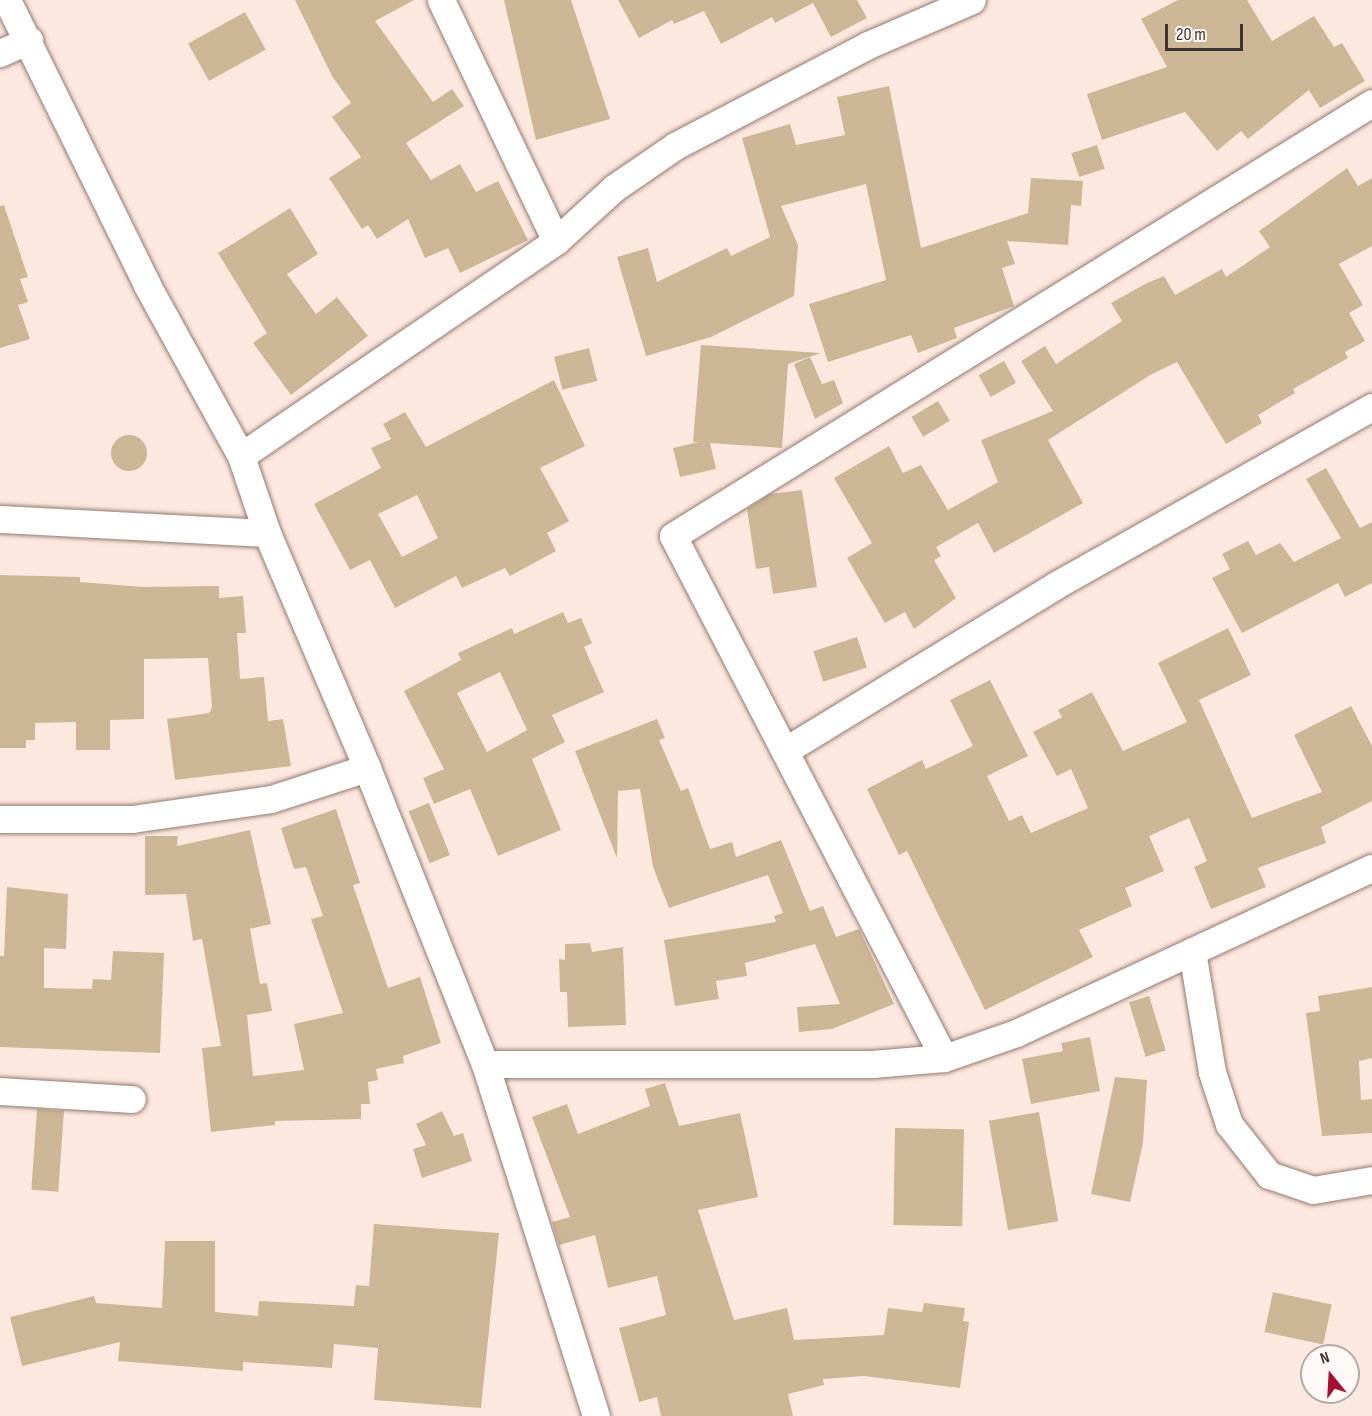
<!DOCTYPE html>
<html>
<head>
<meta charset="utf-8">
<style>
  body { margin:0 }
  #map { position:relative; width:1372px; height:1416px; overflow:hidden; background:#fde8df; font-family:"Sofia Sans Condensed",sans-serif }
  div>[style] { position:absolute }
  .building>* { inset:0; background:#ccb696; transform-origin:0 0 }
  .round { border-radius:50% }
  .roads { filter:drop-shadow(0 0 2px #927b71) drop-shadow(0 0 2px #927b71) }
  .minor>* { height:27px; margin:-13.5px; padding:0 13.5px; transform-origin:13.5px; border-radius:13.5px; background:#fff }
  span { translate:-50% -50%; white-space:nowrap; text-align:center; line-height:1.15; -webkit-text-stroke:6px #fef9f7; paint-order:stroke }
  .north { position:absolute; left:1300px; top:1344px; width:60px; height:60px; box-sizing:border-box; background:#fef9f7; border:2px solid #b1aaa7; border-radius:50%; rotate:342deg; font-size:16px; font-weight:700; line-height:24px; text-align:center; color:#3d332f }
  .north::after { content:''; display:block; margin:auto; width:21px; height:27px; background:#a70f30; clip-path:polygon(50% 0,100% 100%,50% 72%,0 100%) }
  .scale { position:absolute; left:1165px; top:24px; width:78px; height:27px; box-sizing:border-box; border:3px solid #3d332f; border-top:0; padding-left:8px; font-size:18px; line-height:21px; white-space:nowrap; color:#3d332f; -webkit-text-stroke:4px #fef9f7; paint-order:stroke }
</style>
</head>
<body>
<div id="map">
  <div class="building">
    <i style="clip-path:polygon(295px 0,414px 0,375px 21px,433px 102px,452px 89px,464px 106px,406px 143px,431px 180px,460px 164px,476px 192px,498px 181px,528px 240px,460px 273px,448px 248px,425px 258px,408px 219px,377px 239px,368px 225px,362px 229px,329px 178px,361px 157px,332px 117px,351px 103px,332px 76px)"></i>
    <i style="clip-path:polygon(504px 0,571px 0,610px 119px,536px 140px)"></i>
    <i style="clip-path:polygon(618px 0,857px 0,867px 18px,831px 37px,813px 3px,775px 23px,772px 17px,721px 44px,704px 11px,674px 24px,672px 20px,639px 38px)"></i>
    <i style="clip-path:polygon(1178px 0,1247px 0,1272px 41px,1314px 16px,1334px 47px,1342px 43px,1365px 81px,1320px 108px,1309px 90px,1248px 139px,1241px 131px,1217px 151px,1185px 112px,1102px 140px,1087px 94px,1167px 67px,1141px 19px)"></i>
    <i style="left:245px;top:12px;width:43px;height:65px;rotate:61deg"></i>
    <i style="clip-path:polygon(889px 86px,921px 248px,1028px 213px,1031px 178px,1083px 181px,1081px 206px,1071px 205px,1068px 245px,1007px 241px,1015px 264px,1002px 268px,1014px 306px,954px 328px,957px 338px,918px 353px,911px 335px,828px 362px,809px 304px,886px 280px,866px 184px,781px 206px,798px 245px,794px 296px,711px 337px,646px 356px,617px 257px,648px 248px,657px 282px,727px 248px,731px 256px,770px 237px,742px 138px,790px 124px,796px 145px,845px 135px,837px 97px)"></i>
    <i style="left:1097px;top:145px;width:25px;height:27px;rotate:72deg"></i>
    <i style="clip-path:polygon(1347px 168px,1358px 186px,1372px 178px,1372px 246px,1339px 264px,1363px 305px,1349px 313px,1365px 341px,1345px 352px,1348px 358px,1293px 389px,1295px 393px,1258px 415px,1262px 423px,1226px 444px,1177px 362px,1152px 374px,1048px 440px,1083px 503px,994px 553px,978px 523px,936px 547px,941px 556px,934px 560px,956px 598px,914px 629px,905px 612px,885px 623px,847px 558px,872px 543px,834px 478px,889px 446px,903px 473px,921px 465px,948px 510px,998px 482px,981px 440px,1053px 411px,1021px 361px,1045px 346px,1056px 364px,1122px 321px,1111px 303px,1147px 283px,1164px 276px,1175px 295px,1222px 269px,1226px 277px,1270px 247px,1259px 231px)"></i>
    <i style="clip-path:polygon(4px 205px,28px 277px,20px 279px,28px 302px,18px 305px,30px 339px,0 348px,0 206px)"></i>
    <i style="clip-path:polygon(290px 208px,318px 254px,287px 274px,316px 314px,337px 297px,368px 336px,291px 395px,253px 343px,267px 333px,218px 253px)"></i>
    <i style="clip-path:polygon(701px 345px,821px 353px,788px 364px,782px 448px,710px 443px,716px 469px,680px 477px,673px 448px,699px 442px,693px 442px)"></i>
    <i style="left:589px;top:348px;width:34px;height:36px;rotate:76deg"></i>
    <i style="clip-path:polygon(810px 357px,822px 384px,834px 380px,843px 403px,815px 419px,794px 364px)"></i>
    <i style="left:1004px;top:361px;width:25px;height:29px;rotate:61deg"></i>
    <i style="clip-path:polygon(evenodd,554px 380px,585px 446px,540px 468px,569px 521px,547px 533px,556px 551px,510px 576px,505px 568px,462px 588px,456px 576px,395px 608px,370px 560px,350px 570px,314px 504px,381px 468px,371px 448px,391px 439px,383px 424px,405px 412px,426px 447px,554px 380px,417px 495px,438px 538px,402px 557px,378px 514px,417px 495px)"></i>
    <i style="left:938px;top:401px;width:23px;height:31px;rotate:59deg"></i>
    <i class="round" style="left:111px;top:435px;width:36px;height:36px"></i>
    <i style="clip-path:polygon(1326px 468px,1360px 528px,1372px 522px,1372px 583px,1345px 597px,1338px 583px,1242px 633px,1212px 578px,1230px 569px,1222px 554px,1248px 541px,1256px 555px,1280px 543px,1294px 562px,1341px 538px,1306px 479px)"></i>
    <i style="clip-path:polygon(802px 490px,817px 587px,773px 594px,769px 567px,756px 569px,747px 509px,770px 494px)"></i>
    <i style="clip-path:polygon(0 575px,80px 577px,80px 582px,143px 587px,219px 586px,219px 598px,243px 596px,246px 633px,237px 633px,240px 679px,264px 677px,268px 721px,283px 719px,291px 766px,175px 780px,167px 719px,209px 713px,212px 708px,208px 658px,144px 659px,144px 719px,110px 720px,110px 750px,76px 750px,76px 722px,35px 723px,35px 740px,26px 740px,26px 748px,0 748px)"></i>
    <i style="clip-path:polygon(evenodd,563px 612px,568px 623px,581px 618px,592px 643px,584px 647px,604px 692px,552px 715px,565px 742px,532px 759px,561px 830px,498px 856px,470px 789px,434px 804px,423px 778px,444px 769px,404px 691px,461px 660px,458px 653px,512px 628px,514px 634px,563px 612px,500px 672px,527px 730px,487px 752px,457px 693px,500px 672px)"></i>
    <i style="clip-path:polygon(1228px 628px,1251px 675px,1199px 700px,1252px 818px,1322px 792px,1294px 735px,1351px 706px,1372px 746px,1372px 801px,1321px 827px,1326px 843px,1258px 868px,1266px 887px,1211px 909px,1194px 867px,1207px 861px,1189px 818px,1149px 836px,1164px 871px,1125px 888px,1132px 906px,1079px 930px,1093px 957px,985px 1010px,907px 851px,899px 855px,867px 789px,922px 760px,926px 769px,973px 746px,950px 700px,990px 680px,1028px 756px,987px 776px,1009px 821px,1022px 815px,1031px 833px,1088px 808px,1071px 769px,1057px 776px,1033px 732px,1062px 717px,1058px 710px,1092px 692px,1123px 751px,1187px 722px,1158px 663px)"></i>
    <i style="left:857px;top:637px;width:32px;height:46px;rotate:72deg"></i>
    <i style="clip-path:polygon(657px 719px,665px 738px,659px 740px,681px 791px,688px 788px,710px 849px,732px 842px,736px 857px,781px 840px,810px 911px,823px 906px,836px 937px,859px 929px,894px 1004px,832px 1029px,799px 1032px,797px 1007px,840px 1004px,815px 944px,745px 963px,747px 976px,716px 981px,719px 999px,675px 1006px,664px 940px,776px 922px,774px 916px,783px 913px,768px 875px,669px 908px,653px 867px,640px 789px,618px 791px,617px 858px,575px 751px)"></i>
    <i style="left:429px;top:803px;width:56px;height:22px;rotate:68deg"></i>
    <i style="clip-path:polygon(336px 809px,360px 883px,353px 885px,388px 988px,420px 977px,441px 1043px,403px 1056px,404px 1063px,376px 1069px,378px 1080px,368px 1082px,370px 1104px,361px 1104px,361px 1119px,275px 1121px,275px 1125px,211px 1132px,202px 1048px,221px 1046px,202px 939px,193px 941px,186px 894px,145px 895px,145px 836px,178px 836px,177px 846px,250px 830px,271px 924px,250px 929px,260px 984px,267px 983px,272px 1011px,247px 1015px,253px 1076px,304px 1070px,294px 1024px,343px 1013px,311px 919px,323px 916px,306px 867px,294px 869px,281px 828px)"></i>
    <i style="clip-path:polygon(7px 887px,68px 894px,66px 949px,44px 948px,44px 988px,92px 989px,93px 979px,111px 980px,113px 951px,164px 953px,160px 1053px,0 1047px,0 956px,4px 956px)"></i>
    <i style="clip-path:polygon(590px 943px,592px 952px,623px 947px,626px 1025px,568px 1027px,567px 992px,560px 992px,559px 959px,565px 960px,565px 944px)"></i>
    <i style="clip-path:polygon(1372px 987px,1372px 1058px,1359px 1061px,1361px 1100px,1372px 1099px,1372px 1133px,1322px 1136px,1306px 1013px,1320px 1011px,1318px 996px)"></i>
    <i style="left:1149px;top:996px;width:57px;height:21px;rotate:73deg"></i>
    <i style="clip-path:polygon(1090px 1037px,1100px 1091px,1031px 1104px,1022px 1059px,1063px 1051px,1061px 1043px)"></i>
    <i style="clip-path:polygon(1115px 1077px,1147px 1080px,1143px 1143px,1130px 1202px,1091px 1194px)"></i>
    <i style="clip-path:polygon(665px 1083px,679px 1126px,740px 1113px,758px 1197px,698px 1210px,734px 1320px,787px 1308px,794px 1340px,884px 1335px,888px 1308px,922px 1312px,924px 1303px,965px 1308px,963px 1321px,969px 1322px,960px 1388px,864px 1376px,823px 1379px,824px 1385px,788px 1394px,793px 1416px,661px 1416px,657px 1397px,639px 1402px,619px 1328px,666px 1315px,657px 1276px,608px 1288px,595px 1235px,559px 1245px,552px 1222px,570px 1217px,532px 1117px,567px 1104px,578px 1134px,650px 1106px,645px 1089px)"></i>
    <i style="left:37px;top:1109px;width:27px;height:81px;rotate:4deg"></i>
    <i style="clip-path:polygon(442px 1111px,454px 1136px,463px 1133px,472px 1161px,422px 1178px,413px 1149px,426px 1145px,416px 1124px)"></i>
    <i style="left:1039px;top:1112px;width:111px;height:51px;rotate:80deg"></i>
    <i style="left:895px;top:1128px;width:69px;height:97px;rotate:1deg"></i>
    <i style="clip-path:polygon(374px 1224px,499px 1233px,481px 1408px,374px 1400px,378px 1348px,334px 1344px,332px 1368px,243px 1362px,243px 1371px,118px 1361px,120px 1342px,22px 1366px,10px 1317px,94px 1296px,96px 1303px,162px 1308px,165px 1241px,215px 1241px,215px 1312px,258px 1316px,259px 1301px,354px 1306px,356px 1285px,369px 1286px)"></i>
    <i style="left:1273px;top:1292px;width:60px;height:41px;rotate:12deg"></i>
  </div>
  <div class="roads">
    <div class="minor">
      <i style="left:7px;top:0;width:318px;rotate:63.8deg"></i>
      <i style="left:147px;top:285px;width:195px;rotate:61.2deg"></i>
      <i style="left:241px;top:456px;width:81px;rotate:71.3deg"></i>
      <i style="left:267px;top:533px;width:255px;rotate:66.9deg"></i>
      <i style="left:367px;top:768px;width:319px;rotate:68.3deg"></i>
      <i style="left:485px;top:1064px;width:369px;rotate:72.5deg"></i>
      <i style="left:441px;top:0;width:267px;rotate:64.5deg"></i>
      <i style="left:0;top:53px;width:32px;rotate:-24deg"></i>
      <i style="left:241px;top:456px;width:381px;rotate:-34.3deg"></i>
      <i style="left:556px;top:241px;width:79px;rotate:-42.4deg"></i>
      <i style="left:614px;top:188px;width:74px;rotate:-34.5deg"></i>
      <i style="left:675px;top:146px;width:218px;rotate:-27.6deg"></i>
      <i style="left:868px;top:45px;width:113px;rotate:-23.4deg"></i>
      <i style="left:0;top:519px;width:267px;rotate:3deg"></i>
      <i style="left:786px;top:750px;width:316px;rotate:-31.4deg"></i>
      <i style="left:1056px;top:585px;width:363px;rotate:-29.4deg"></i>
      <i style="left:0;top:819px;width:132px"></i>
      <i style="left:132px;top:819px;width:140px;rotate:-8.2deg"></i>
      <i style="left:271px;top:799px;width:101px;rotate:-17.9deg"></i>
      <i style="left:1192px;top:951px;width:123px;rotate:80.6deg"></i>
      <i style="left:1212px;top:1072px;width:55px;rotate:71.9deg"></i>
      <i style="left:1229px;top:1124px;width:65px;rotate:51.9deg"></i>
      <i style="left:1269px;top:1175px;width:46px;rotate:18.8deg"></i>
      <i style="left:1313px;top:1190px;width:60px;rotate:-9.6deg"></i>
      <i style="left:944px;top:1058px;width:588px;rotate:-117.44deg"></i>
      <i style="left:673px;top:536px;width:822px;rotate:-31.78deg"></i>
      <i style="left:485px;top:1064px;width:387px"></i>
      <i style="left:872px;top:1064px;width:72px;rotate:-4.8deg"></i>
      <i style="left:944px;top:1058px;width:76px;rotate:-19.1deg"></i>
      <i style="left:1016px;top:1033px;width:392px;rotate:-24.9deg"></i>
      <i style="left:0;top:1091px;width:132px;rotate:3.5deg"></i>
    </div>
  </div>
  <div class="north">N</div>
  <div class="scale">20 m</div>
</div>
</body>
</html>
